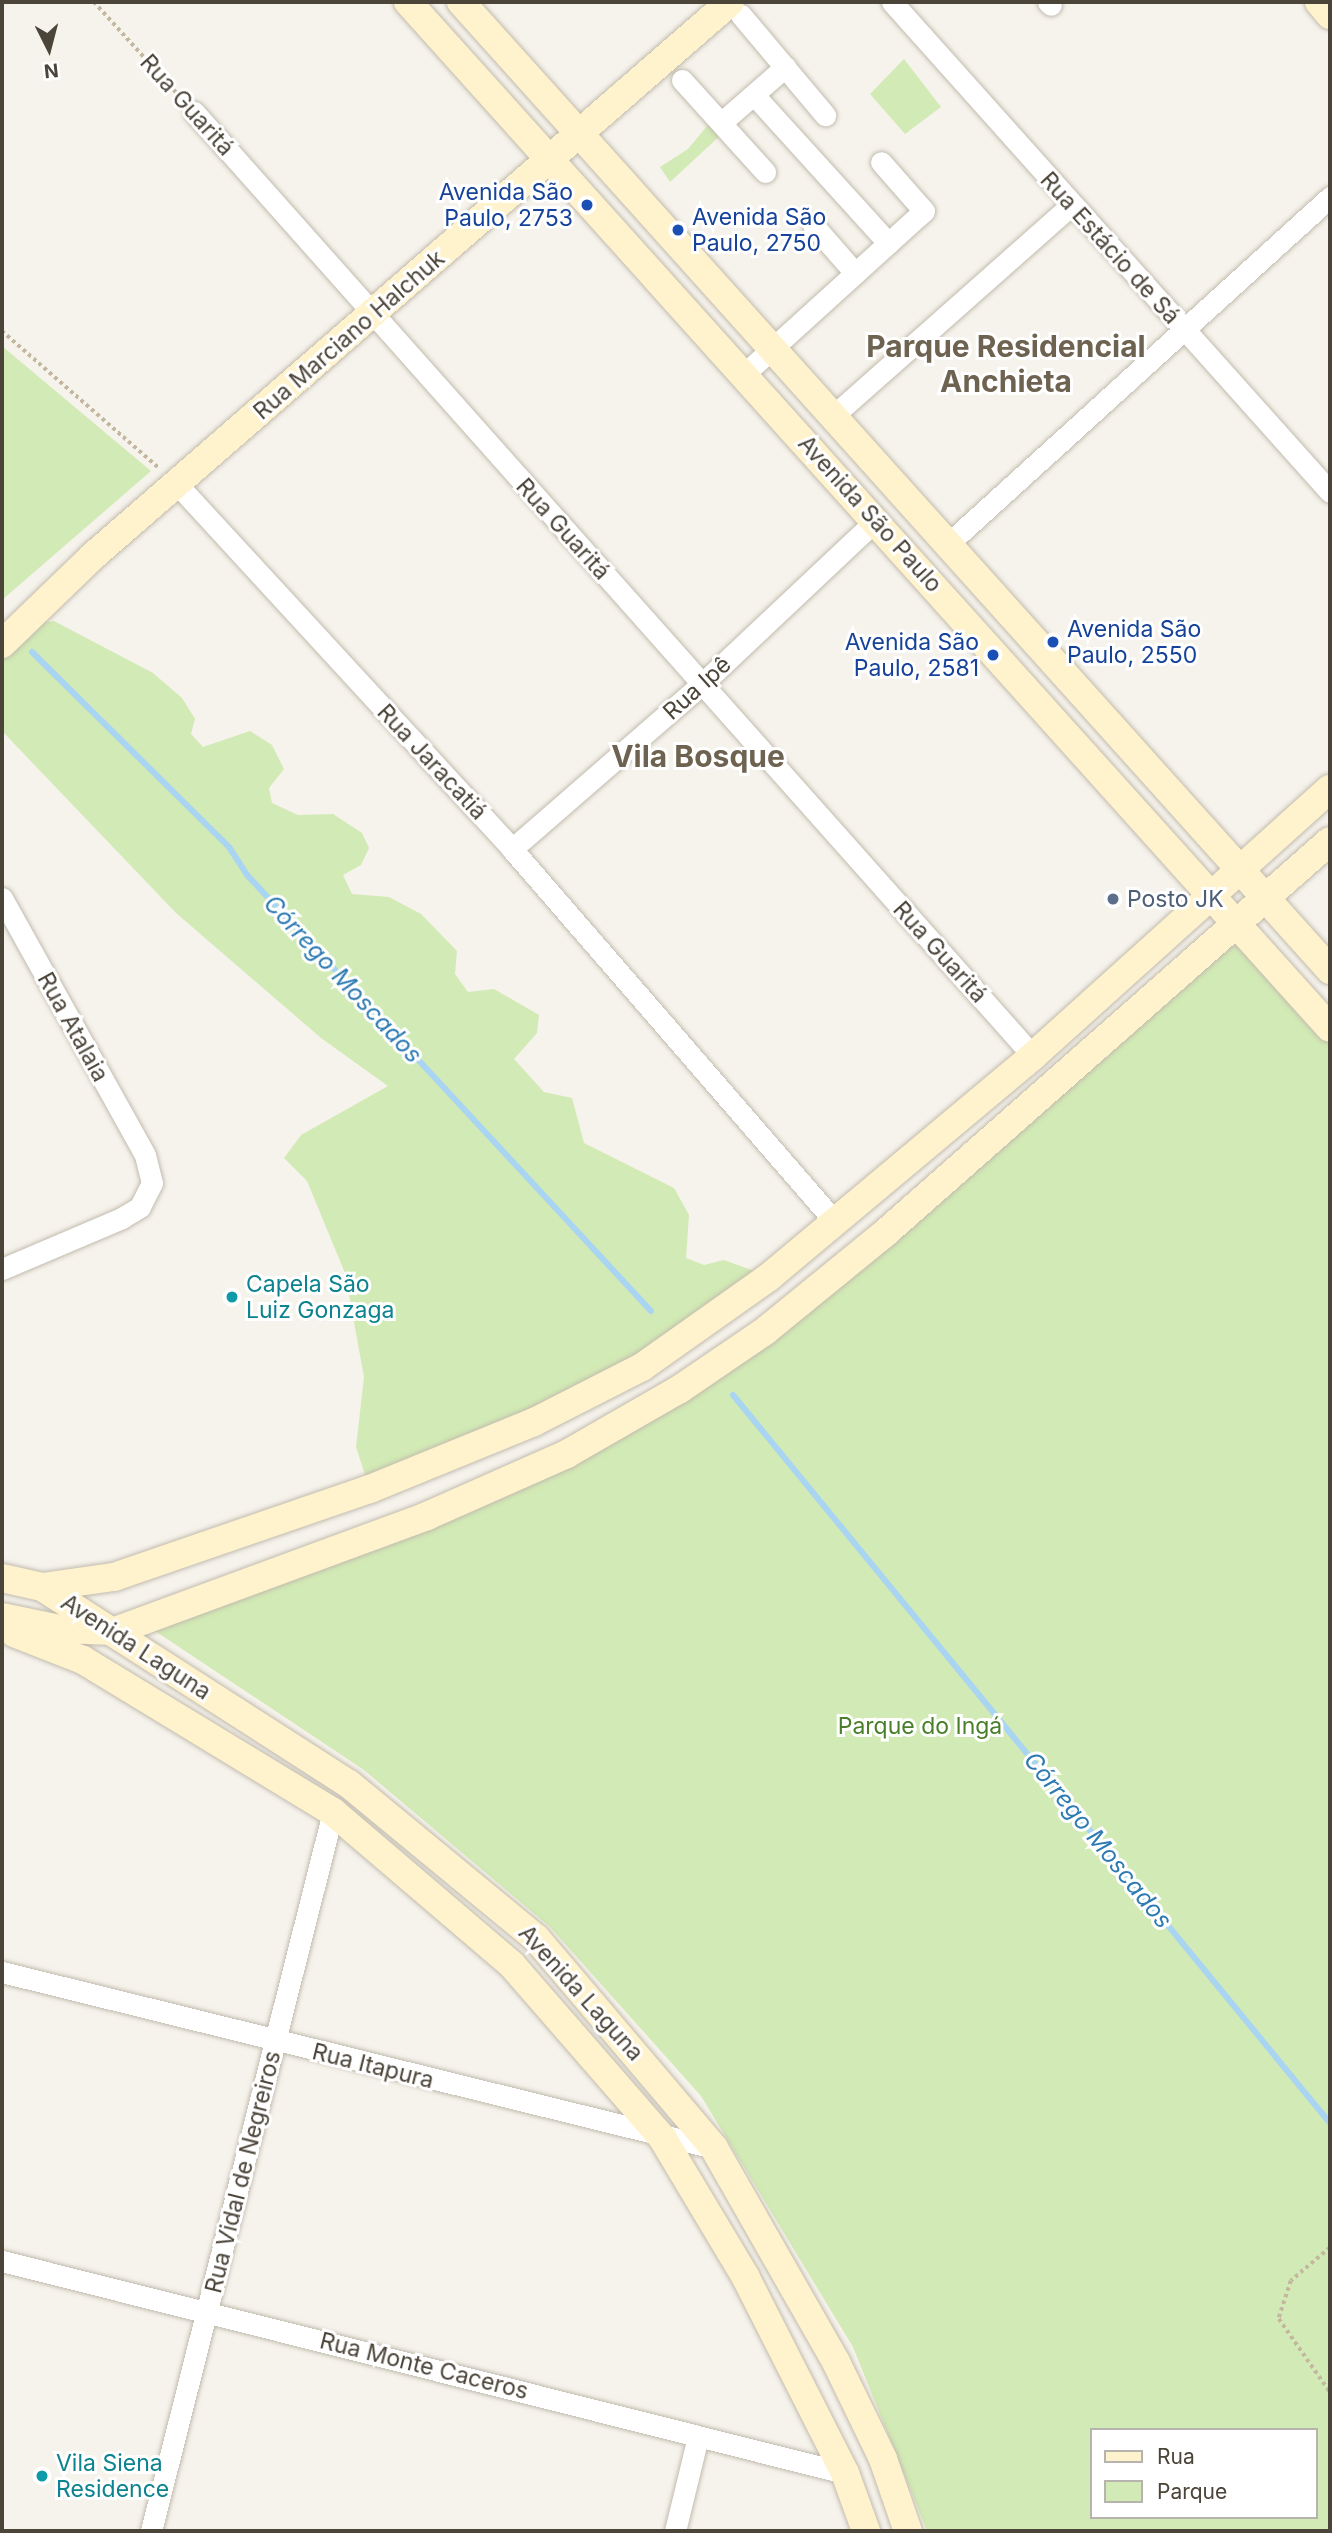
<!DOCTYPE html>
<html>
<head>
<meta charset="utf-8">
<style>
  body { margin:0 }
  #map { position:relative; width:1332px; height:2533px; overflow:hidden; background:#f6f3ec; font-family:Inter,sans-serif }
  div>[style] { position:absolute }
  .green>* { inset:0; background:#d2eab5 }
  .stream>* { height:6px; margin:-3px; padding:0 3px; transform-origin:3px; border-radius:3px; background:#a9d4f2 }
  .path>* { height:3.5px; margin-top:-1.75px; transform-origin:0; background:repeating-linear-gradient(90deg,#c4b79f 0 3.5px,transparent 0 7px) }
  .roads { filter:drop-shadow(0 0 2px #c2bbae) drop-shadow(0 0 2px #c2bbae) }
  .street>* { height:21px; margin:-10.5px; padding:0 10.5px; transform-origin:10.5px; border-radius:10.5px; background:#fff }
  .secondary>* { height:28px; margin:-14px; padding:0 14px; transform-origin:14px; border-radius:14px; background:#fff3cd }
  .dots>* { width:19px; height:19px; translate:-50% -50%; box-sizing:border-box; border:4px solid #fff; border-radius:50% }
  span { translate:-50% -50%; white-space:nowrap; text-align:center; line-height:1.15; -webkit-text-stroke:6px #fff; paint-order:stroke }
  .street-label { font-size:23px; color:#4b4439 }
  .transit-label { font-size:23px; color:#164399 }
  .right { translate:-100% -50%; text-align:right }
  .left { translate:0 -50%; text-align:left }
  .service-label { font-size:23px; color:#4e5e75 }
  .culture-label { font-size:23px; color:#0d838f }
  .park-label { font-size:23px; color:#4a7f2a }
  .water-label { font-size:24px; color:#2e7ab2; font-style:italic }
  .district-label { font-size:30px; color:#6e6250; font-weight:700 }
  .frame { position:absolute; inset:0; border:4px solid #4b4439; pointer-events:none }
  .legend { position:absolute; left:1090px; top:2428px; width:228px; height:91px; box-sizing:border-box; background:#fff; border:2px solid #b7b4b0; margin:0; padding:9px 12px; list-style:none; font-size:21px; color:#4b4439 }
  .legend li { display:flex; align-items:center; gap:14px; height:35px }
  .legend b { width:35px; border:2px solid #b7b4b0 }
  .north { position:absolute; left:14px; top:14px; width:70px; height:70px; -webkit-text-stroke:5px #fff; paint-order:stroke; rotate:174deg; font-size:19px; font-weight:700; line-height:28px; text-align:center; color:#4b4439 }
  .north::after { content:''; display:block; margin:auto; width:24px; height:32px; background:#4b4439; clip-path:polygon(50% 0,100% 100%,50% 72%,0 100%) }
</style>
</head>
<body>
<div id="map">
  <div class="green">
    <i style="clip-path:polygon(904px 59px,941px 107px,905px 134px,870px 94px)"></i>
    <i style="clip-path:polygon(712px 120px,723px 133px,670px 182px,660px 167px,688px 149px)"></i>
    <i style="clip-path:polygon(2px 346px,151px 471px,2px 600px)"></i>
    <i style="clip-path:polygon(54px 621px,153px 673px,182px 698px,195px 719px,191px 734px,203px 747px,250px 731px,272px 745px,284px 769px,269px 788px,272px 803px,298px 815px,333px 814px,362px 833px,369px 848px,361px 865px,343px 875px,352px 894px,389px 897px,421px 914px,457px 951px,455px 974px,468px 992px,494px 989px,539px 1015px,537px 1033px,514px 1059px,544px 1092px,572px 1098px,584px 1143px,674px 1188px,689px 1215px,686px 1258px,704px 1265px,724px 1260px,768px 1276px,640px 1365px,368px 1484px,356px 1447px,364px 1377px,345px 1273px,307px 1181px,284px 1158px,301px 1135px,388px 1086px,321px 1038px,176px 913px,2px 731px,2px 659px,40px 623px)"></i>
    <i style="clip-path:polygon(evenodd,1238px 931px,1330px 1036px,1330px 2531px,927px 2531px,853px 2347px,701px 2096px,550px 1927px,364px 1770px,152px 1629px,680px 1393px,1238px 931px,1092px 2430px,1316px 2430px,1316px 2517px,1092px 2517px,1092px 2430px)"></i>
  </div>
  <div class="stream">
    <i style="left:32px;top:652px;width:277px;rotate:44.7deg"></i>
    <i style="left:229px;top:847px;width:35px;rotate:57deg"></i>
    <i style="left:248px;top:876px;width:593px;rotate:47.19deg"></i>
    <i style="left:733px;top:1395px;width:941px;rotate:50.65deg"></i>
  </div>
  <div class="path">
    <i style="left:94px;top:2px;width:131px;rotate:47.8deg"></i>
    <i style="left:2px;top:331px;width:208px;rotate:41.1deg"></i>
    <i style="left:1330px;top:2248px;width:51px;rotate:139.8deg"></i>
    <i style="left:1291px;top:2281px;width:40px;rotate:108deg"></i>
    <i style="left:1279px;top:2319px;width:89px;rotate:55.1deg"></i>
  </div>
  <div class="roads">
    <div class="street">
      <i style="left:892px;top:2px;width:657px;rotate:48.21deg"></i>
      <i style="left:1048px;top:2px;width:4px;rotate:45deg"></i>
      <i style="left:741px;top:15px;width:131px;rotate:50deg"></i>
      <i style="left:682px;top:80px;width:124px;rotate:47.9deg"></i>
      <i style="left:754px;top:95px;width:200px;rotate:47.8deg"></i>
      <i style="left:194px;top:112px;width:1263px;rotate:48.37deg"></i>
      <i style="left:722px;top:122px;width:84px;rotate:-41.1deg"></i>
      <i style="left:813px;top:225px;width:64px;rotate:48.8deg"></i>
      <i style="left:743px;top:375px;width:244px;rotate:-42.2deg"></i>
      <i style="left:924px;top:211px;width:65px;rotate:-131.3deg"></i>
      <i style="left:834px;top:415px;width:317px;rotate:-41.5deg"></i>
      <i style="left:176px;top:483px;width:497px;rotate:47.4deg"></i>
      <i style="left:512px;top:849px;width:492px;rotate:49.1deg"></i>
      <i style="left:949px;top:543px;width:515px;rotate:-42.24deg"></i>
      <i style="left:512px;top:849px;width:252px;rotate:-41deg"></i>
      <i style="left:702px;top:684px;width:239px;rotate:-43.3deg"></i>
      <i style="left:2px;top:898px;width:294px;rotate:60.9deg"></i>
      <i style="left:145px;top:1155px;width:29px;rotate:76deg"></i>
      <i style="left:152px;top:1183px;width:27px;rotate:117deg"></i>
      <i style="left:140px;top:1207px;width:21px;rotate:149deg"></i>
      <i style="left:122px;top:1218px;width:130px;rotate:157deg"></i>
      <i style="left:2px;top:1972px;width:733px;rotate:13.88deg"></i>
      <i style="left:2px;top:2261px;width:869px;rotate:14.12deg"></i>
      <i style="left:151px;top:2531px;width:742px;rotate:-75.8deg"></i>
      <i style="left:675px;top:2531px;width:97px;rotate:-76.3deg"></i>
    </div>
    <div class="secondary">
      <i style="left:408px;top:2px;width:1379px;rotate:48.06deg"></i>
      <i style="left:461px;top:2px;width:1301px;rotate:48.08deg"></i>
      <i style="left:1319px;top:2px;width:17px;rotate:50deg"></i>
      <i style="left:2px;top:644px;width:127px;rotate:-44deg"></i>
      <i style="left:93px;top:556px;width:844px;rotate:-41.01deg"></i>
      <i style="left:2px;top:1578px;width:41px;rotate:12.7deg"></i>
      <i style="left:42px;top:1587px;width:365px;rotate:32.7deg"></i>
      <i style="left:349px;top:1784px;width:242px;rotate:39.5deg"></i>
      <i style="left:536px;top:1938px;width:275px;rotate:49.7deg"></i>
      <i style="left:714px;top:2148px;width:246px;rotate:60.3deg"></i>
      <i style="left:836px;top:2362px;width:108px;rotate:64.1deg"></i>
      <i style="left:883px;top:2459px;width:76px;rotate:70.9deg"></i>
      <i style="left:42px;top:1587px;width:73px;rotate:-7.9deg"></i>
      <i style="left:114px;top:1577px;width:271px;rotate:-19deg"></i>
      <i style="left:370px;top:1489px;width:177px;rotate:-22.2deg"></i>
      <i style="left:534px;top:1422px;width:121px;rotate:-27deg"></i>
      <i style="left:642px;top:1367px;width:156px;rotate:-35.3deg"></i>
      <i style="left:769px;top:1277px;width:344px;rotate:-39.9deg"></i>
      <i style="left:1033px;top:1056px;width:399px;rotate:-42deg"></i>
      <i style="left:2px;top:1617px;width:59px;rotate:11.7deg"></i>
      <i style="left:60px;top:1629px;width:55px;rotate:2.1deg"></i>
      <i style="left:115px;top:1631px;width:333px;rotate:-20.2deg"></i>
      <i style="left:427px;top:1516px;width:153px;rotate:-23.9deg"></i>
      <i style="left:567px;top:1454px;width:130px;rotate:-29.9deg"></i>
      <i style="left:680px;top:1389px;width:103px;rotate:-34.3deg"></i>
      <i style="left:765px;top:1331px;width:154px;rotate:-39.2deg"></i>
      <i style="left:884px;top:1234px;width:594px;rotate:-41.39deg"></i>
      <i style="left:14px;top:1633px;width:74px;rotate:21.4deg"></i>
      <i style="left:83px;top:1660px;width:293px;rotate:31.3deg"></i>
      <i style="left:333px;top:1812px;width:235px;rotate:40.5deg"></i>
      <i style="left:512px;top:1965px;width:230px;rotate:49deg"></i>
      <i style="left:663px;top:2139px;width:160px;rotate:59.1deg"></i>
      <i style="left:745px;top:2276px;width:221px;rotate:63.1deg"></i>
      <i style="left:845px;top:2473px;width:62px;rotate:70.1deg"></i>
    </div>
  </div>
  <div class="dots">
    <i style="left:587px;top:205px;background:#1a4fb4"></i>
    <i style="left:678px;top:230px;background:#1a4fb4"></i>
    <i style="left:1053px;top:642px;background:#1a4fb4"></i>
    <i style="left:993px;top:655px;background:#1a4fb4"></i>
    <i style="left:1113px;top:899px;background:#5c6f8a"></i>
    <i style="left:232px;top:1297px;background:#0f9aa8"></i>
    <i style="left:42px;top:2476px;background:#0f9aa8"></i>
  </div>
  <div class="street-label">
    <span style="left:187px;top:105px;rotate:48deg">Rua Guaritá</span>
    <span style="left:1110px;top:248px;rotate:48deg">Rua Estácio de Sá</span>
    <span style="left:349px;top:335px;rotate:-41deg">Rua Marciano Halchuk</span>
    <span style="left:870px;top:514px;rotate:48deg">Avenida São Paulo</span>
    <span style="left:563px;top:529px;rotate:48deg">Rua Guaritá</span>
    <span style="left:697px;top:688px;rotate:-42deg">Rua Ipê</span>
    <span style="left:432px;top:762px;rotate:47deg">Rua Jaracatiá</span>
    <span style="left:940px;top:952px;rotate:48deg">Rua Guaritá</span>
    <span style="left:73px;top:1027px;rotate:61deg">Rua Atalaia</span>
    <span style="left:136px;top:1647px;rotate:33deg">Avenida Laguna</span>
    <span style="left:581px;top:1993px;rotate:48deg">Avenida Laguna</span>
    <span style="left:373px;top:2066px;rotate:14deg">Rua Itapura</span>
    <span style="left:243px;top:2172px;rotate:-76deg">Rua Vidal de Negreiros</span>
    <span style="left:424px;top:2366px;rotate:14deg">Rua Monte Caceros</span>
  </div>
  <div class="transit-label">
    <span class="right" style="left:573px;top:205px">Avenida São<br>Paulo, 2753</span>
    <span class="left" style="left:692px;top:230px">Avenida São<br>Paulo, 2750</span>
    <span class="left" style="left:1067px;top:642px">Avenida São<br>Paulo, 2550</span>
    <span class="right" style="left:979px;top:655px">Avenida São<br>Paulo, 2581</span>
  </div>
  <div class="service-label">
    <span class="left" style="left:1127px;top:899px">Posto JK</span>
  </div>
  <div class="culture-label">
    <span class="left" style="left:246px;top:1297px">Capela São<br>Luiz Gonzaga</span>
    <span class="left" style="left:56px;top:2476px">Vila Siena<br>Residence</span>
  </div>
  <div class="park-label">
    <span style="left:920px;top:1726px">Parque do Ingá</span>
  </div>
  <div class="water-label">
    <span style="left:343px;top:979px;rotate:47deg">Córrego Moscados</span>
    <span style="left:1098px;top:1840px;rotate:51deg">Córrego Moscados</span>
  </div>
  <div class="district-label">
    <span style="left:1006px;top:363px">Parque Residencial<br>Anchieta</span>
    <span style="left:698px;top:756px">Vila Bosque</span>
  </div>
  <div class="frame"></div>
  <ul class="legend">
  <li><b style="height:9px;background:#fff3cd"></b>Rua</li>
  <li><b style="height:19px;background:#d2eab5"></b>Parque</li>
  </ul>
  <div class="north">N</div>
</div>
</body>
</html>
